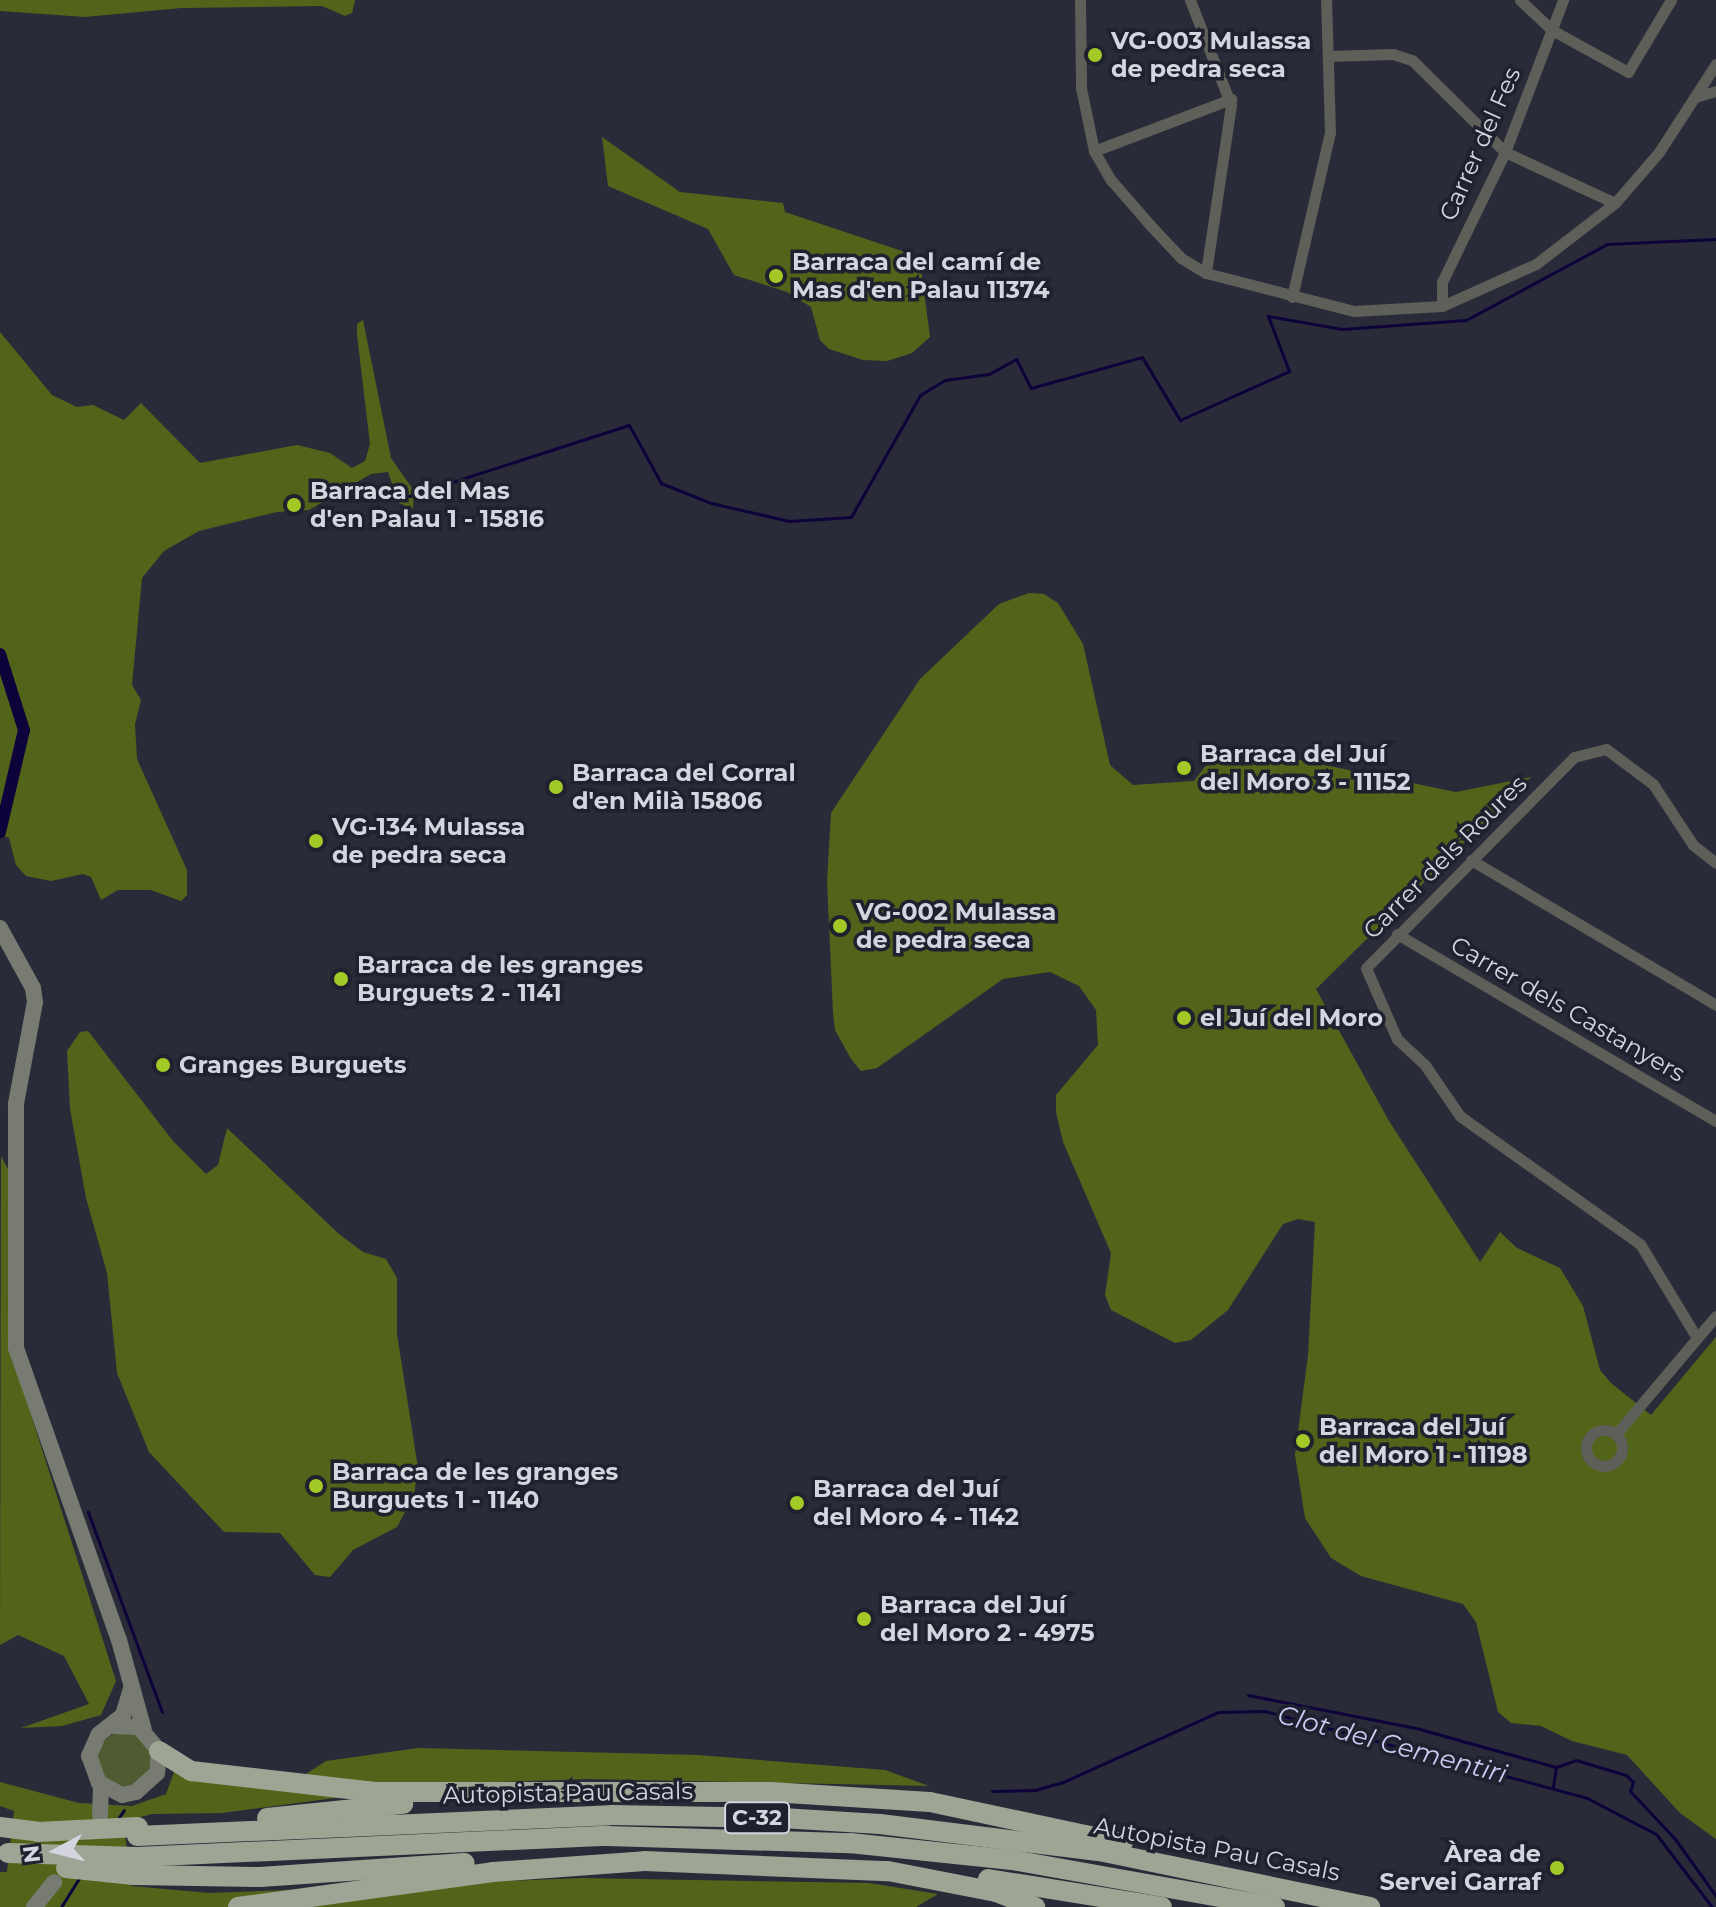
<!DOCTYPE html>
<html>
<head>
<meta charset="utf-8">
<style>
  body { margin:0 }
  #map { position:relative; width:1716px; height:1907px; overflow:hidden; background:#2a2b39; font-family:Montserrat,sans-serif }
  div>[style] { position:absolute }
  .green>* { inset:0; background:#4f5c31 }
  .round { border-radius:50% }
  .forest>* { inset:0; background:#51641a }
  .stream>* { height:3px; margin:-1.5px; padding:0 1.5px; transform-origin:1.5px; border-radius:1.5px; background:#0e023a }
  .canal>* { height:12px; margin:-6px; padding:0 6px; transform-origin:6px; border-radius:6px; background:#0e023a }
  .street>* { height:11px; margin:-5.5px; padding:0 5.5px; transform-origin:5.5px; border-radius:5.5px; background:#5d5f58 }
  .street>.ring { margin:-5.5px; padding:0; box-sizing:content-box; background:none; border:11px solid #5d5f58; border-radius:50% }
  .secondary>* { height:16px; margin:-8px; padding:0 8px; transform-origin:8px; border-radius:8px; background:#787b71 }
  .highway>* { height:20px; margin:-10px; padding:0 10px; transform-origin:10px; border-radius:10px; background:#9fa594 }
  .highway-bridge>* { height:20px; margin:-10px; padding:0 10px; transform-origin:10px; border-radius:10px; background:#9fa594 }
  .dots>* { width:22px; height:22px; translate:-50% -50%; box-sizing:border-box; border:4px solid #20212e; border-radius:50% }
  span { translate:-50% -50%; white-space:nowrap; text-align:center; line-height:1.15; -webkit-text-stroke:7px #20212e; paint-order:stroke }
  .shield-label span { padding:2px 6px; background:#20212e; border:2px solid; border-radius:6px; -webkit-text-stroke-width:0 }
  .shield-label { font-size:22px; color:#d4d5de; font-weight:700 }
  .poi-label { font-size:24px; color:#d4d5de; font-weight:700 }
  .left { translate:0 -50%; text-align:left }
  .right { translate:-100% -50%; text-align:right }
  .street-label { font-size:24px; color:#d4d5de }
  .water-label { font-size:26px; color:#c9ccf2; font-style:italic }
  .north { position:absolute; left:16px; top:1811px; width:80px; height:80px; -webkit-text-stroke:6px #20212e; paint-order:stroke; rotate:263deg; font-size:22px; font-weight:700; line-height:32px; text-align:center; color:#d4d5de }
  .north::after { content:''; display:block; margin:auto; width:28px; height:36px; background:#d4d5de; clip-path:polygon(50% 0,100% 100%,50% 72%,0 100%) }
</style>
</head>
<body>
<div id="map">
  <div class="green">
    <i class="round" style="left:97px;top:1732px;width:54px;height:54px"></i>
  </div>
  <div class="forest">
    <i style="clip-path:polygon(0 0,355px 0,352px 13px,345px 16px,322px 6px,181px 8px,85px 17px,0 11px)"></i>
    <i style="clip-path:polygon(602px 137px,680px 192px,783px 203px,785px 212px,908px 253px,921px 268px,930px 337px,912px 353px,887px 361px,863px 360px,829px 349px,820px 340px,811px 307px,787px 292px,734px 275px,708px 229px,608px 186px)"></i>
    <i style="clip-path:polygon(363px 320px,391px 458px,414px 491px,413px 509px,399px 503px,388px 472px,371px 474px,309px 510px,277px 512px,199px 531px,164px 551px,142px 578px,132px 685px,141px 700px,135px 724px,137px 759px,187px 870px,187px 895px,181px 901px,151px 890px,118px 890px,101px 900px,91px 877px,83px 874px,51px 881px,26px 876px,16px 865px,9px 838px,0 834px,0 332px,52px 395px,77px 407px,93px 405px,124px 420px,141px 403px,200px 463px,297px 445px,330px 453px,352px 468px,365px 461px,370px 444px,357px 335px,357px 324px)"></i>
    <i style="clip-path:polygon(1029px 593px,1044px 594px,1058px 603px,1083px 644px,1110px 765px,1133px 785px,1194px 781px,1214px 755px,1261px 752px,1456px 792px,1531px 777px,1316px 989px,1389px 1121px,1480px 1262px,1500px 1232px,1517px 1248px,1560px 1268px,1583px 1306px,1600px 1370px,1611px 1383px,1651px 1415px,1716px 1337px,1716px 1839px,1680px 1813px,1627px 1755px,1572px 1741px,1541px 1726px,1511px 1723px,1498px 1712px,1476px 1622px,1463px 1604px,1361px 1576px,1331px 1558px,1305px 1518px,1295px 1455px,1308px 1355px,1315px 1222px,1298px 1219px,1283px 1224px,1228px 1310px,1191px 1340px,1175px 1343px,1111px 1310px,1105px 1295px,1111px 1253px,1063px 1142px,1056px 1112px,1056px 1095px,1098px 1045px,1096px 1010px,1079px 986px,1050px 972px,1003px 979px,877px 1068px,861px 1071px,851px 1059px,835px 1030px,833px 1013px,827px 881px,831px 813px,920px 679px,999px 604px)"></i>
    <i style="clip-path:polygon(88px 1031px,173px 1141px,206px 1174px,218px 1165px,227px 1128px,339px 1234px,363px 1252px,386px 1259px,397px 1278px,397px 1334px,418px 1468px,414px 1495px,397px 1527px,353px 1550px,330px 1577px,315px 1575px,280px 1533px,224px 1532px,149px 1452px,117px 1373px,107px 1273px,86px 1198px,70px 1109px,67px 1051px,80px 1032px)"></i>
    <i style="clip-path:polygon(1px 1156px,8px 1169px,10px 1349px,116px 1681px,101px 1715px,62px 1726px,21px 1728px,89px 1704px,64px 1656px,18px 1635px,0 1645px)"></i>
    <i style="clip-path:polygon(418px 1748px,698px 1755px,885px 1770px,929px 1786px,587px 1779px,440px 1784px,222px 1813px,152px 1814px,137px 1818px,125px 1832px,131px 1886px,210px 1893px,581px 1878px,869px 1883px,938px 1894px,916px 1907px,0 1907px,0 1872px,7px 1872px,14px 1811px,0 1806px,0 1782px,79px 1803px,132px 1806px,166px 1794px,174px 1772px,284px 1788px,326px 1761px)"></i>
  </div>
  <div class="stream">
    <i style="left:409px;top:496px;width:231px;rotate:-17.9deg"></i>
    <i style="left:629px;top:425px;width:66px;rotate:61.1deg"></i>
    <i style="left:661px;top:483px;width:54px;rotate:21.8deg"></i>
    <i style="left:711px;top:503px;width:80px;rotate:13deg"></i>
    <i style="left:789px;top:521px;width:62px;rotate:-3.7deg"></i>
    <i style="left:851px;top:517px;width:140px;rotate:-60.5deg"></i>
    <i style="left:920px;top:395px;width:29px;rotate:-31deg"></i>
    <i style="left:945px;top:380px;width:44px;rotate:-7.8deg"></i>
    <i style="left:989px;top:374px;width:31px;rotate:-29deg"></i>
    <i style="left:1016px;top:359px;width:33px;rotate:63deg"></i>
    <i style="left:1031px;top:388px;width:115px;rotate:-15.6deg"></i>
    <i style="left:1142px;top:357px;width:74px;rotate:58.9deg"></i>
    <i style="left:1180px;top:420px;width:120px;rotate:-24.2deg"></i>
    <i style="left:1289px;top:371px;width:59px;rotate:-110.9deg"></i>
    <i style="left:1268px;top:316px;width:75px;rotate:10deg"></i>
    <i style="left:1342px;top:329px;width:124px;rotate:-4.2deg"></i>
    <i style="left:1466px;top:320px;width:160px;rotate:-28.3deg"></i>
    <i style="left:1607px;top:244px;width:109px;rotate:-2.6deg"></i>
    <i style="left:88px;top:1512px;width:213px;rotate:69.7deg"></i>
    <i style="left:1248px;top:1695px;width:171px;rotate:11.1deg"></i>
    <i style="left:1416px;top:1728px;width:145px;rotate:15.6deg"></i>
    <i style="left:1556px;top:1767px;width:21px;rotate:-19deg"></i>
    <i style="left:1576px;top:1760px;width:52px;rotate:16.7deg"></i>
    <i style="left:1626px;top:1775px;width:10px;rotate:45deg"></i>
    <i style="left:1633px;top:1782px;width:9px;rotate:108deg"></i>
    <i style="left:1630px;top:1791px;width:66px;rotate:46.8deg"></i>
    <i style="left:1675px;top:1839px;width:70px;rotate:54.3deg"></i>
    <i style="left:1553px;top:1786px;width:19px;rotate:-81deg"></i>
    <i style="left:992px;top:1791px;width:43px;rotate:-1.3deg"></i>
    <i style="left:1035px;top:1790px;width:29px;rotate:-16deg"></i>
    <i style="left:1063px;top:1782px;width:170px;rotate:-24.3deg"></i>
    <i style="left:1218px;top:1712px;width:47px;rotate:-1.2deg"></i>
    <i style="left:1265px;top:1711px;width:334px;rotate:15.1deg"></i>
    <i style="left:1587px;top:1798px;width:78px;rotate:27.6deg"></i>
    <i style="left:1656px;top:1834px;width:92px;rotate:52.5deg"></i>
    <i style="left:117px;top:1820px;width:12px;rotate:-55deg"></i>
    <i style="left:61px;top:1907px;width:36px;rotate:-58deg"></i>
  </div>
  <div class="canal">
    <i style="left:0;top:654px;width:80px;rotate:72.5deg"></i>
    <i style="left:24px;top:730px;width:105px;rotate:103.2deg"></i>
  </div>
  <div class="street">
    <i style="left:1080px;top:0;width:88px;rotate:89.3deg"></i>
    <i style="left:1081px;top:88px;width:64px;rotate:78.3deg"></i>
    <i style="left:1094px;top:151px;width:34px;rotate:60deg"></i>
    <i style="left:1111px;top:180px;width:61px;rotate:49deg"></i>
    <i style="left:1151px;top:226px;width:44px;rotate:46.8deg"></i>
    <i style="left:1181px;top:258px;width:29px;rotate:31deg"></i>
    <i style="left:1206px;top:273px;width:153px;rotate:14.4deg"></i>
    <i style="left:1354px;top:311px;width:88px;rotate:-3.3deg"></i>
    <i style="left:1442px;top:306px;width:103px;rotate:-24.1deg"></i>
    <i style="left:1536px;top:264px;width:100px;rotate:-37.7deg"></i>
    <i style="left:1615px;top:203px;width:67px;rotate:-49.2deg"></i>
    <i style="left:1659px;top:152px;width:105px;rotate:-57.1deg"></i>
    <i style="left:1190px;top:0;width:113px;rotate:68.7deg"></i>
    <i style="left:1231px;top:105px;width:170px;rotate:98.5deg"></i>
    <i style="left:1520px;top:0;width:44px;rotate:43.2deg"></i>
    <i style="left:1552px;top:30px;width:87px;rotate:28.9deg"></i>
    <i style="left:1628px;top:72px;width:84px;rotate:-59.2deg"></i>
    <i style="left:1328px;top:56px;width:65px;rotate:-1.8deg"></i>
    <i style="left:1393px;top:54px;width:20px;rotate:18deg"></i>
    <i style="left:1412px;top:60px;width:131px;rotate:44.7deg"></i>
    <i style="left:1505px;top:152px;width:121px;rotate:24.9deg"></i>
    <i style="left:1695px;top:97px;width:22px;rotate:-16deg"></i>
    <i style="left:1094px;top:151px;width:147px;rotate:-20.8deg"></i>
    <i style="left:1292px;top:297px;width:169px;rotate:-77deg"></i>
    <i style="left:1330px;top:132px;width:132px;rotate:-91.7deg"></i>
    <i style="left:1442px;top:306px;width:24px;rotate:-90deg"></i>
    <i style="left:1442px;top:282px;width:144px;rotate:-64.1deg"></i>
    <i style="left:1505px;top:152px;width:163px;rotate:-69.1deg"></i>
    <i style="left:1471px;top:860px;width:285px;rotate:30.6deg"></i>
    <i style="left:1397px;top:934px;width:370px;rotate:30.4deg"></i>
    <i style="left:1697px;top:1338px;width:110px;rotate:-121.2deg"></i>
    <i style="left:1640px;top:1244px;width:221px;rotate:-144.6deg"></i>
    <i style="left:1460px;top:1116px;width:62px;rotate:-124.5deg"></i>
    <i style="left:1425px;top:1065px;width:38px;rotate:-137deg"></i>
    <i style="left:1397px;top:1039px;width:77px;rotate:-113.6deg"></i>
    <i style="left:1366px;top:968px;width:296px;rotate:-45.4deg"></i>
    <i style="left:1574px;top:757px;width:33px;rotate:-14deg"></i>
    <i style="left:1606px;top:749px;width:59px;rotate:36.7deg"></i>
    <i style="left:1653px;top:784px;width:73px;rotate:56.7deg"></i>
    <i style="left:1693px;top:845px;width:29px;rotate:38deg"></i>
    <i class="ring" style="left:1586px;top:1430px;width:25px;height:25px"></i>
    <i style="left:1617px;top:1433px;width:153px;rotate:-49.8deg"></i>
  </div>
  <div class="secondary">
    <i style="left:0;top:928px;width:68px;rotate:61.2deg"></i>
    <i style="left:33px;top:988px;width:14px;rotate:82deg"></i>
    <i style="left:35px;top:1002px;width:104px;rotate:100.6deg"></i>
    <i style="left:16px;top:1104px;width:244px;rotate:90deg"></i>
    <i style="left:16px;top:1348px;width:310px;rotate:70.6deg"></i>
    <i style="left:119px;top:1640px;width:93px;rotate:74.5deg"></i>
    <i style="left:112px;top:1726px;width:27px;rotate:2deg"></i>
    <i style="left:139px;top:1727px;width:31px;rotate:50deg"></i>
    <i style="left:159px;top:1751px;width:22px;rotate:95deg"></i>
    <i style="left:157px;top:1773px;width:28px;rotate:138deg"></i>
    <i style="left:136px;top:1792px;width:14px;rotate:168deg"></i>
    <i style="left:122px;top:1795px;width:26px;rotate:-152deg"></i>
    <i style="left:99px;top:1783px;width:29px;rotate:-110deg"></i>
    <i style="left:89px;top:1756px;width:24px;rotate:-66deg"></i>
    <i style="left:99px;top:1734px;width:31px;rotate:-38deg"></i>
    <i style="left:123px;top:1715px;width:27px;rotate:-73deg"></i>
    <i style="left:100px;top:1815px;width:31px;rotate:-88deg"></i>
    <i style="left:34px;top:1907px;width:32px;rotate:-51deg"></i>
  </div>
  <div class="highway">
    <i style="left:159px;top:1751px;width:38px;rotate:32deg"></i>
    <i style="left:191px;top:1771px;width:185px;rotate:6.5deg"></i>
    <i style="left:375px;top:1792px;width:396px"></i>
    <i style="left:771px;top:1792px;width:159px;rotate:3.6deg"></i>
    <i style="left:930px;top:1802px;width:197px;rotate:12deg"></i>
    <i style="left:267px;top:1818px;width:137px;rotate:-5.9deg"></i>
    <i style="left:0;top:1827px;width:38px;rotate:7deg"></i>
    <i style="left:137px;top:1836px;width:474px;rotate:-2.5deg"></i>
    <i style="left:611px;top:1815px;width:171px;rotate:1deg"></i>
    <i style="left:782px;top:1818px;width:98px;rotate:3.5deg"></i>
    <i style="left:880px;top:1824px;width:226px;rotate:7.1deg"></i>
    <i style="left:1104px;top:1852px;width:272px;rotate:11.7deg"></i>
    <i style="left:137px;top:1857px;width:470px;rotate:-2.6deg"></i>
    <i style="left:607px;top:1836px;width:243px;rotate:1.7deg"></i>
    <i style="left:850px;top:1843px;width:163px;rotate:6deg"></i>
    <i style="left:1012px;top:1860px;width:267px;rotate:10.1deg"></i>
    <i style="left:134px;top:1875px;width:126px;rotate:0.9deg"></i>
    <i style="left:260px;top:1877px;width:205px;rotate:-3.9deg"></i>
    <i style="left:988px;top:1879px;width:176px;rotate:9.1deg"></i>
    <i style="left:238px;top:1907px;width:257px;rotate:-7.8deg"></i>
    <i style="left:493px;top:1872px;width:152px;rotate:-4.1deg"></i>
    <i style="left:645px;top:1861px;width:243px;rotate:2.4deg"></i>
    <i style="left:888px;top:1871px;width:110px;rotate:11deg"></i>
    <i style="left:996px;top:1892px;width:42px;rotate:21deg"></i>
  </div>
  <div class="highway-bridge">
    <i style="left:38px;top:1832px;width:100px;rotate:-2.9deg"></i>
    <i style="left:8px;top:1853px;width:129px;rotate:1.8deg"></i>
    <i style="left:66px;top:1868px;width:68px;rotate:5.9deg"></i>
  </div>
  <div class="dots">
    <i style="left:1095px;top:55px;background:#a3c926"></i>
    <i style="left:776px;top:276px;background:#a3c926"></i>
    <i style="left:294px;top:505px;background:#a3c926"></i>
    <i style="left:1184px;top:768px;background:#a3c926"></i>
    <i style="left:556px;top:787px;background:#a3c926"></i>
    <i style="left:316px;top:841px;background:#a3c926"></i>
    <i style="left:840px;top:926px;background:#a3c926"></i>
    <i style="left:341px;top:979px;background:#a3c926"></i>
    <i style="left:1184px;top:1018px;background:#a3c926"></i>
    <i style="left:163px;top:1065px;background:#a3c926"></i>
    <i style="left:1303px;top:1441px;background:#a3c926"></i>
    <i style="left:316px;top:1486px;background:#a3c926"></i>
    <i style="left:797px;top:1503px;background:#a3c926"></i>
    <i style="left:864px;top:1619px;background:#a3c926"></i>
    <i style="left:1557px;top:1868px;background:#a3c926"></i>
  </div>
  <div class="shield-label">
    <span style="left:757px;top:1818px">C-32</span>
  </div>
  <div class="poi-label">
    <span class="left" style="left:1111px;top:55px">VG-003 Mulassa<br>de pedra seca</span>
    <span class="left" style="left:792px;top:276px">Barraca del camí de<br>Mas d'en Palau 11374</span>
    <span class="left" style="left:310px;top:505px">Barraca del Mas<br>d'en Palau 1 - 15816</span>
    <span class="left" style="left:1200px;top:768px">Barraca del Juí<br>del Moro 3 - 11152</span>
    <span class="left" style="left:572px;top:787px">Barraca del Corral<br>d'en Milà 15806</span>
    <span class="left" style="left:332px;top:841px">VG-134 Mulassa<br>de pedra seca</span>
    <span class="left" style="left:856px;top:926px">VG-002 Mulassa<br>de pedra seca</span>
    <span class="left" style="left:357px;top:979px">Barraca de les granges<br>Burguets 2 - 1141</span>
    <span class="left" style="left:1200px;top:1018px">el Juí del Moro</span>
    <span class="left" style="left:179px;top:1065px">Granges Burguets</span>
    <span class="left" style="left:1319px;top:1441px">Barraca del Juí<br>del Moro 1 - 11198</span>
    <span class="left" style="left:332px;top:1486px">Barraca de les granges<br>Burguets 1 - 1140</span>
    <span class="left" style="left:813px;top:1503px">Barraca del Juí<br>del Moro 4 - 1142</span>
    <span class="left" style="left:880px;top:1619px">Barraca del Juí<br>del Moro 2 - 4975</span>
    <span class="right" style="left:1541px;top:1868px">Àrea de<br>Servei Garraf</span>
  </div>
  <div class="street-label">
    <span style="left:1480px;top:144px;rotate:-66deg">Carrer del Fes</span>
    <span style="left:1445px;top:857px;rotate:-45deg">Carrer dels Roures</span>
    <span style="left:1568px;top:1009px;rotate:30deg">Carrer dels Castanyers</span>
    <span style="left:568px;top:1793px;rotate:-1deg">Autopista Pau Casals</span>
    <span style="left:1217px;top:1849px;rotate:11deg">Autopista Pau Casals</span>
  </div>
  <div class="water-label">
    <span style="left:1392px;top:1745px;rotate:15deg">Clot del Cementiri</span>
  </div>
  <div class="north">N</div>
</div>
</body>
</html>
